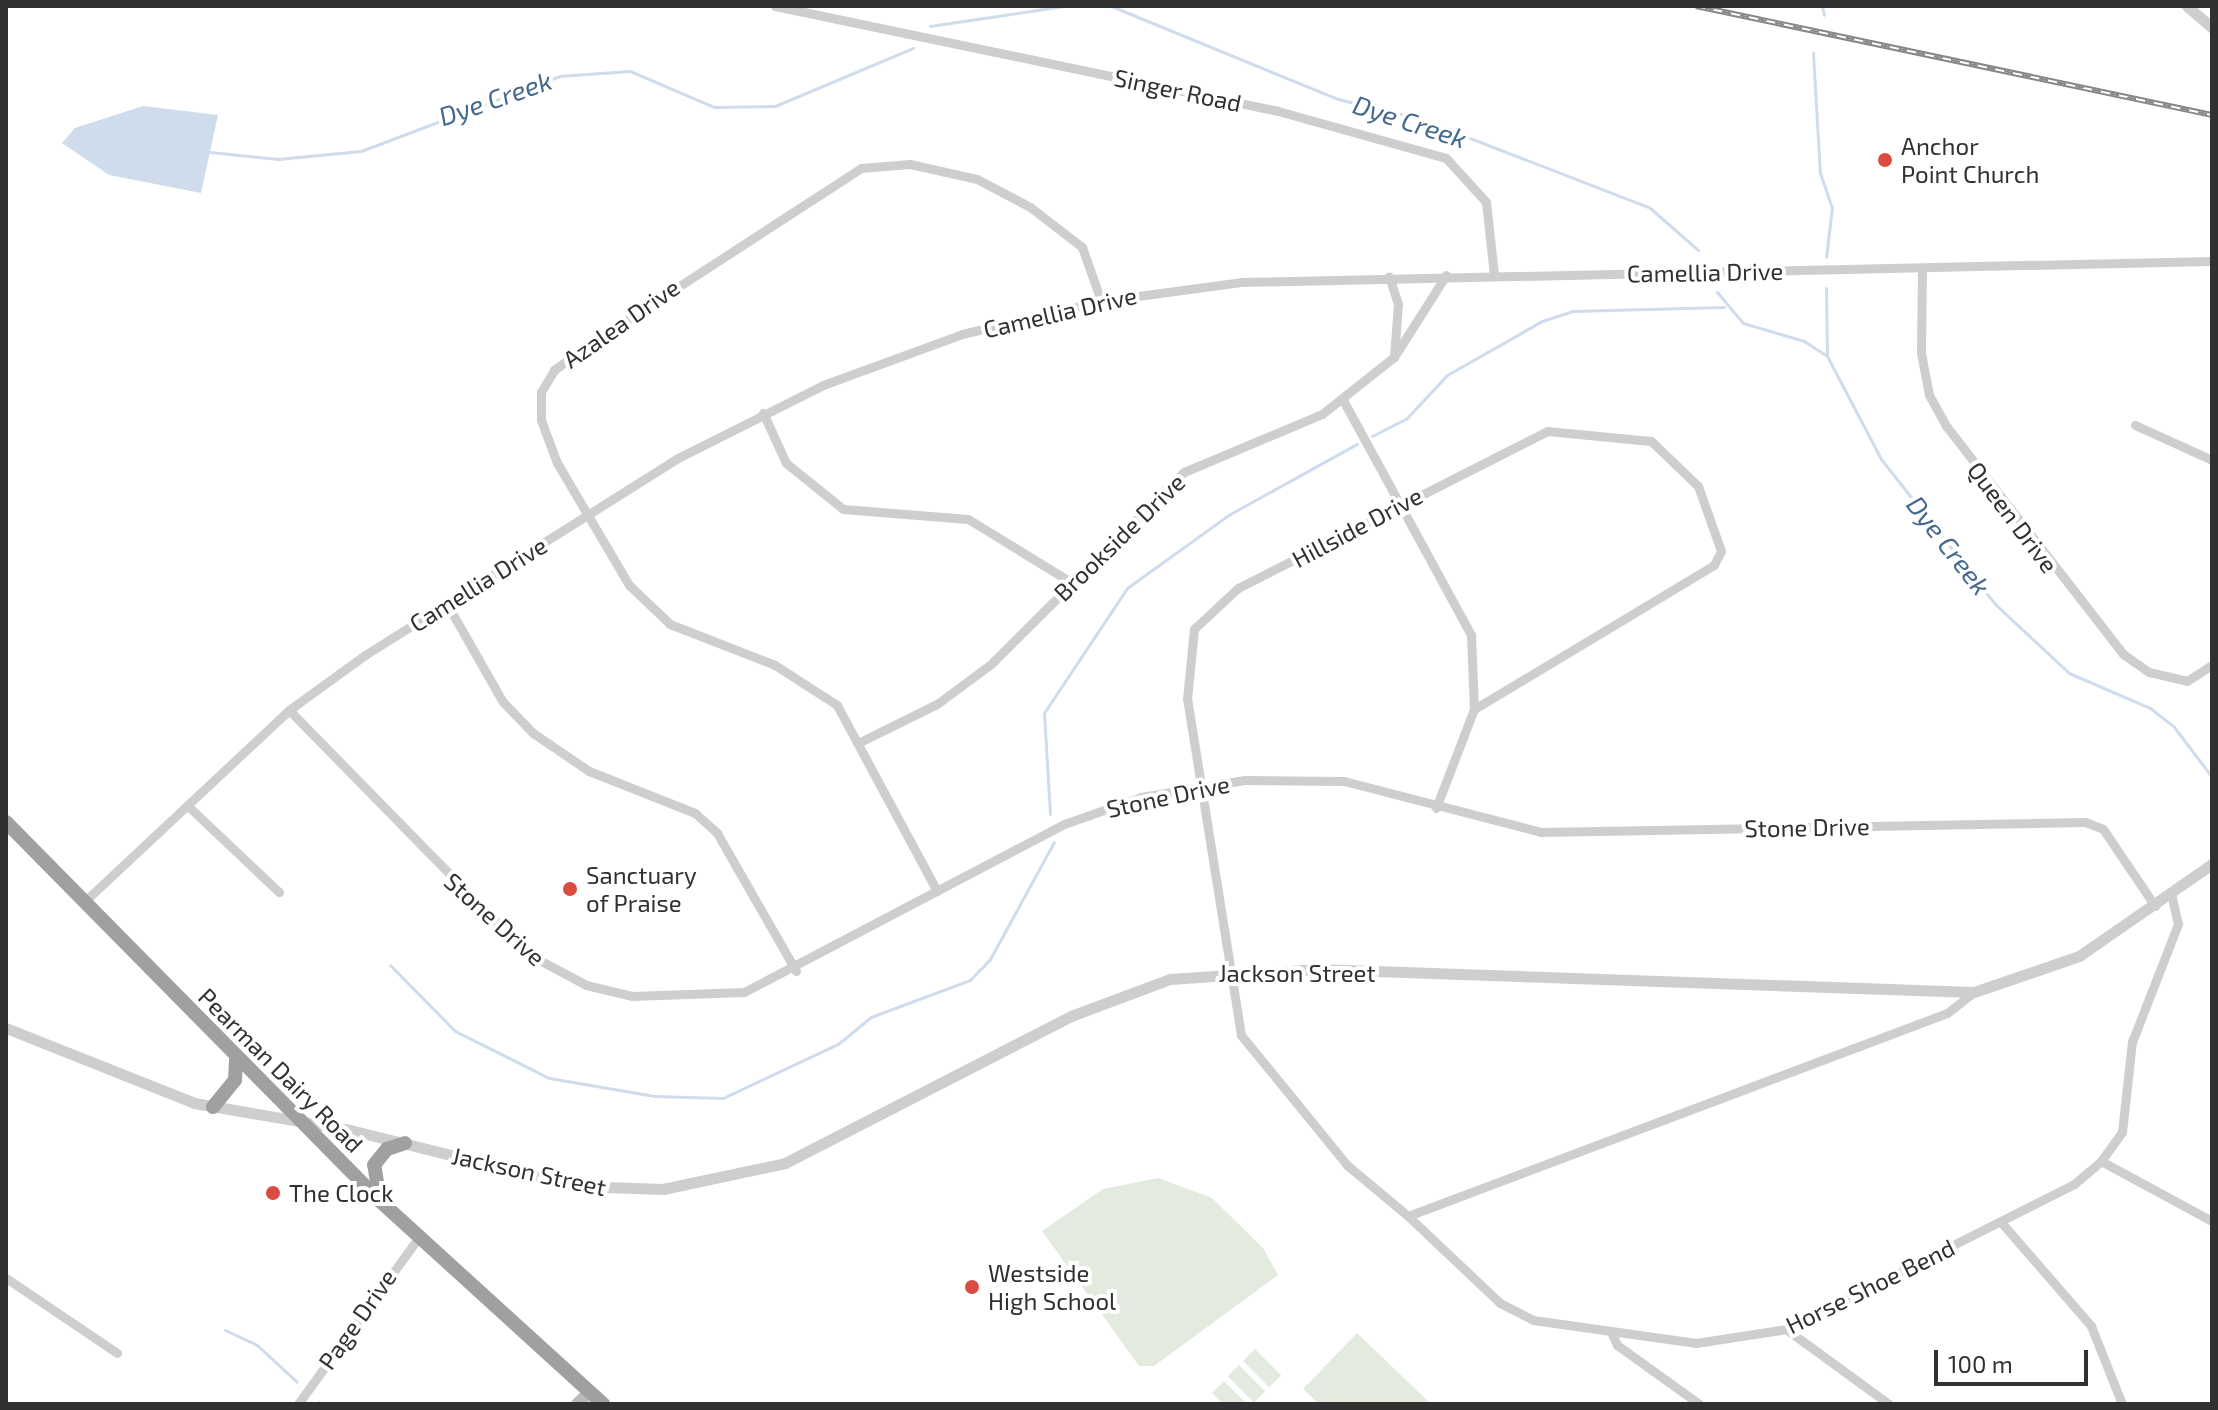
<!DOCTYPE html>
<html>
<head>
<meta charset="utf-8">
<style>
  body { margin:0 }
  #map { position:relative; width:2218px; height:1410px; overflow:hidden; background:#fff; font-family:"Exo 2",sans-serif }
  div>[style] { position:absolute }
  .green>* { inset:0; background:#e3eade; transform-origin:0 0 }
  .water>* { inset:0; background:#cfdceb }
  .stream>* { height:3px; margin:-1.5px; padding:0 1.5px; transform-origin:1.5px; border-radius:1.5px; background:#cfdceb }
  .minor>* { height:9px; margin:-4.5px; padding:0 4.5px; transform-origin:4.5px; border-radius:4.5px; background:#cecece }
  .tertiary>* { height:11px; margin:-5.5px; padding:0 5.5px; transform-origin:5.5px; border-radius:5.5px; background:#cecece }
  .secondary>* { height:12px; margin:-6px; padding:0 6px; transform-origin:6px; border-radius:6px; background:#bbb }
  .trunk>* { height:14px; margin:-7px; padding:0 7px; transform-origin:7px; border-radius:7px; background:#a0a0a0 }
  .rail>* { height:6px; margin-top:-3px; transform-origin:0; background:repeating-linear-gradient(90deg,#fff 0 9px,#868686 0 18px); box-sizing:border-box; border-block:2px solid #868686 }
  .dots>* { width:22px; height:22px; translate:-50% -50%; box-sizing:border-box; border:4px solid #fff; border-radius:50% }
  span { translate:-50% -50%; white-space:nowrap; text-align:center; line-height:1.15; -webkit-text-stroke:8px #fff; paint-order:stroke }
  .street-label { font-size:24px; color:#313131 }
  .poi-label { font-size:24px; color:#313131 }
  .left { translate:0 -50%; text-align:left }
  .water-label { font-size:26px; color:#44688f; font-style:italic }
  .frame { position:absolute; inset:0; border:8px solid #313131; pointer-events:none }
  .scale { position:absolute; left:1934px; top:1350px; width:154px; height:36px; box-sizing:border-box; border:4px solid #313131; border-top:0; padding-left:10px; font-size:24px; line-height:28px; white-space:nowrap; color:#313131; -webkit-text-stroke:6px #fff; paint-order:stroke }
</style>
</head>
<body>
<div id="map">
  <div class="green">
    <i style="clip-path:polygon(1158px 1178px,1212px 1198px,1263px 1248px,1278px 1275px,1154px 1366px,1139px 1366px,1042px 1231px,1103px 1189px)"></i>
    <i style="clip-path:polygon(1357px 1333px,1431px 1404px,1319px 1404px,1303px 1389px)"></i>
    <i style="left:1255px;top:1349px;width:37px;height:17px;rotate:45deg"></i>
    <i style="left:1239px;top:1365px;width:37px;height:16px;rotate:45deg"></i>
    <i style="clip-path:polygon(1224px 1381px,1247px 1404px,1223px 1404px,1212px 1393px)"></i>
  </div>
  <div class="water">
    <i style="clip-path:polygon(143px 106px,218px 115px,201px 193px,109px 175px,62px 143px,75px 128px)"></i>
  </div>
  <div class="stream">
    <i style="left:1111px;top:6px;width:245px;rotate:22.3deg"></i>
    <i style="left:1338px;top:99px;width:85px;rotate:13.5deg"></i>
    <i style="left:1421px;top:119px;width:246px;rotate:21.2deg"></i>
    <i style="left:1650px;top:208px;width:64px;rotate:41.2deg"></i>
    <i style="left:1822px;top:6px;width:9px;rotate:77deg"></i>
    <i style="left:930px;top:26px;width:135px;rotate:-8.5deg"></i>
    <i style="left:1813px;top:53px;width:120px;rotate:86.7deg"></i>
    <i style="left:1820px;top:173px;width:36px;rotate:71deg"></i>
    <i style="left:1832px;top:207px;width:50px;rotate:96.8deg"></i>
    <i style="left:210px;top:152px;width:68px;rotate:5.9deg"></i>
    <i style="left:278px;top:159px;width:83px;rotate:-5.5deg"></i>
    <i style="left:361px;top:151px;width:212px;rotate:-20.7deg"></i>
    <i style="left:559px;top:76px;width:71px;rotate:-4deg"></i>
    <i style="left:630px;top:71px;width:91px;rotate:23.2deg"></i>
    <i style="left:714px;top:107px;width:61px;rotate:-0.9deg"></i>
    <i style="left:775px;top:106px;width:150px;rotate:-22.8deg"></i>
    <i style="left:1826px;top:288px;width:68px;rotate:89.2deg"></i>
    <i style="left:1717px;top:292px;width:40px;rotate:50deg"></i>
    <i style="left:1743px;top:323px;width:64px;rotate:16.4deg"></i>
    <i style="left:1804px;top:341px;width:27px;rotate:33deg"></i>
    <i style="left:1827px;top:356px;width:116px;rotate:62.3deg"></i>
    <i style="left:1881px;top:459px;width:184px;rotate:51.8deg"></i>
    <i style="left:1995px;top:604px;width:101px;rotate:43deg"></i>
    <i style="left:2069px;top:673px;width:88px;rotate:23.4deg"></i>
    <i style="left:2150px;top:708px;width:31px;rotate:38deg"></i>
    <i style="left:2174px;top:727px;width:63px;rotate:52.8deg"></i>
    <i style="left:1372px;top:436px;width:38px;rotate:-27deg"></i>
    <i style="left:1406px;top:419px;width:60px;rotate:-47deg"></i>
    <i style="left:1447px;top:375px;width:109px;rotate:-29.6deg"></i>
    <i style="left:1542px;top:321px;width:32px;rotate:-18deg"></i>
    <i style="left:1572px;top:311px;width:152px;rotate:-1.5deg"></i>
    <i style="left:1050px;top:814px;width:101px;rotate:-93.4deg"></i>
    <i style="left:1044px;top:713px;width:150px;rotate:-56.4deg"></i>
    <i style="left:1127px;top:588px;width:127px;rotate:-35.7deg"></i>
    <i style="left:1230px;top:514px;width:145px;rotate:-28.9deg"></i>
    <i style="left:390px;top:965px;width:93px;rotate:45.4deg"></i>
    <i style="left:455px;top:1031px;width:105px;rotate:26.6deg"></i>
    <i style="left:549px;top:1078px;width:107px;rotate:9.7deg"></i>
    <i style="left:654px;top:1096px;width:69px;rotate:1.7deg"></i>
    <i style="left:723px;top:1098px;width:127px;rotate:-25.2deg"></i>
    <i style="left:838px;top:1044px;width:43px;rotate:-39.3deg"></i>
    <i style="left:871px;top:1017px;width:106px;rotate:-20.5deg"></i>
    <i style="left:970px;top:980px;width:29px;rotate:-46deg"></i>
    <i style="left:990px;top:959px;width:133px;rotate:-61.3deg"></i>
    <i style="left:225px;top:1330px;width:35px;rotate:25deg"></i>
    <i style="left:257px;top:1345px;width:54px;rotate:42.8deg"></i>
    <i style="left:319px;top:1402px;width:2px;rotate:63deg"></i>
  </div>
  <div class="minor">
    <i style="left:775px;top:6px;width:514px;rotate:11.79deg"></i>
    <i style="left:1278px;top:111px;width:174px;rotate:15.6deg"></i>
    <i style="left:1446px;top:158px;width:59px;rotate:47.7deg"></i>
    <i style="left:1486px;top:202px;width:73px;rotate:83.7deg"></i>
    <i style="left:1922px;top:269px;width:84px;rotate:90.7deg"></i>
    <i style="left:1921px;top:353px;width:43px;rotate:79.2deg"></i>
    <i style="left:1929px;top:395px;width:37px;rotate:61deg"></i>
    <i style="left:1947px;top:427px;width:287px;rotate:52.2deg"></i>
    <i style="left:2123px;top:654px;width:32px;rotate:35deg"></i>
    <i style="left:2149px;top:672px;width:39px;rotate:13deg"></i>
    <i style="left:2187px;top:681px;width:30px;rotate:-33deg"></i>
    <i style="left:1394px;top:357px;width:97px;rotate:-57.6deg"></i>
    <i style="left:1343px;top:400px;width:268px;rotate:61.4deg"></i>
    <i style="left:1471px;top:635px;width:74px;rotate:87.7deg"></i>
    <i style="left:763px;top:413px;width:55px;rotate:65.3deg"></i>
    <i style="left:786px;top:463px;width:73px;rotate:38.9deg"></i>
    <i style="left:843px;top:509px;width:125px;rotate:4.6deg"></i>
    <i style="left:968px;top:519px;width:121px;rotate:31.5deg"></i>
    <i style="left:2135px;top:425px;width:85px;rotate:24.4deg"></i>
    <i style="left:447px;top:604px;width:113px;rotate:60.3deg"></i>
    <i style="left:503px;top:702px;width:43px;rotate:45.9deg"></i>
    <i style="left:533px;top:733px;width:68px;rotate:34.2deg"></i>
    <i style="left:589px;top:771px;width:114px;rotate:21.6deg"></i>
    <i style="left:695px;top:813px;width:30px;rotate:42deg"></i>
    <i style="left:717px;top:833px;width:159px;rotate:60.2deg"></i>
    <i style="left:289px;top:710px;width:342px;rotate:45.6deg"></i>
    <i style="left:528px;top:954px;width:66px;rotate:28.1deg"></i>
    <i style="left:586px;top:985px;width:47px;rotate:13.4deg"></i>
    <i style="left:632px;top:996px;width:112px;rotate:-2deg"></i>
    <i style="left:744px;top:992px;width:361px;rotate:-27.7deg"></i>
    <i style="left:1064px;top:824px;width:82px;rotate:-19.3deg"></i>
    <i style="left:1141px;top:797px;width:105px;rotate:-9.3deg"></i>
    <i style="left:1245px;top:780px;width:99px;rotate:0.6deg"></i>
    <i style="left:1344px;top:781px;width:203px;rotate:14.5deg"></i>
    <i style="left:1541px;top:832px;width:544px;rotate:-1.05deg"></i>
    <i style="left:2085px;top:822px;width:19px;rotate:21deg"></i>
    <i style="left:2103px;top:829px;width:93px;rotate:56deg"></i>
    <i style="left:860px;top:742px;width:86px;rotate:-26.3deg"></i>
    <i style="left:937px;top:704px;width:67px;rotate:-36.5deg"></i>
    <i style="left:991px;top:664px;width:272px;rotate:-44.9deg"></i>
    <i style="left:1184px;top:472px;width:150px;rotate:-22.8deg"></i>
    <i style="left:1322px;top:414px;width:92px;rotate:-38.4deg"></i>
    <i style="left:1394px;top:357px;width:53px;rotate:-85.7deg"></i>
    <i style="left:1398px;top:304px;width:29px;rotate:-108deg"></i>
    <i style="left:189px;top:807px;width:124px;rotate:43.4deg"></i>
    <i style="left:937px;top:891px;width:211px;rotate:-118.3deg"></i>
    <i style="left:837px;top:705px;width:74px;rotate:-147.2deg"></i>
    <i style="left:775px;top:665px;width:113px;rotate:-158.7deg"></i>
    <i style="left:670px;top:624px;width:57px;rotate:-136.4deg"></i>
    <i style="left:629px;top:585px;width:142px;rotate:-120.5deg"></i>
    <i style="left:557px;top:463px;width:46px;rotate:-110.4deg"></i>
    <i style="left:541px;top:420px;width:28px;rotate:-90deg"></i>
    <i style="left:541px;top:392px;width:26px;rotate:-59deg"></i>
    <i style="left:554px;top:370px;width:37px;rotate:-36deg"></i>
    <i style="left:584px;top:348px;width:330px;rotate:-33deg"></i>
    <i style="left:861px;top:168px;width:49px;rotate:-4.7deg"></i>
    <i style="left:910px;top:164px;width:69px;rotate:12.6deg"></i>
    <i style="left:977px;top:179px;width:60px;rotate:27.8deg"></i>
    <i style="left:1030px;top:207px;width:66px;rotate:37.6deg"></i>
    <i style="left:1082px;top:247px;width:57px;rotate:70.6deg"></i>
    <i style="left:85px;top:901px;width:279px;rotate:-43.1deg"></i>
    <i style="left:289px;top:710px;width:94px;rotate:-35.9deg"></i>
    <i style="left:365px;top:655px;width:370px;rotate:-32.2deg"></i>
    <i style="left:678px;top:458px;width:162px;rotate:-26.7deg"></i>
    <i style="left:823px;top:385px;width:148px;rotate:-20.1deg"></i>
    <i style="left:962px;top:334px;width:143px;rotate:-13.4deg"></i>
    <i style="left:1101px;top:301px;width:141px;rotate:-7.7deg"></i>
    <i style="left:1241px;top:282px;width:971px;rotate:-1.24deg"></i>
    <i style="left:1974px;top:992px;width:34px;rotate:142deg"></i>
    <i style="left:1947px;top:1013px;width:576px;rotate:159.36deg"></i>
    <i style="left:1408px;top:1216px;width:127px;rotate:43.4deg"></i>
    <i style="left:1500px;top:1303px;width:37px;rotate:27deg"></i>
    <i style="left:1533px;top:1320px;width:165px;rotate:8deg"></i>
    <i style="left:1696px;top:1343px;width:91px;rotate:-8.8deg"></i>
    <i style="left:1786px;top:1329px;width:322px;rotate:-26.7deg"></i>
    <i style="left:2074px;top:1184px;width:35px;rotate:-40deg"></i>
    <i style="left:2101px;top:1161px;width:36px;rotate:-54deg"></i>
    <i style="left:2122px;top:1132px;width:91px;rotate:-83.7deg"></i>
    <i style="left:2132px;top:1042px;width:127px;rotate:-68.7deg"></i>
    <i style="left:2178px;top:924px;width:31px;rotate:-103deg"></i>
    <i style="left:2101px;top:1161px;width:126px;rotate:28.4deg"></i>
    <i style="left:1408px;top:1216px;width:80px;rotate:-140.1deg"></i>
    <i style="left:1347px;top:1165px;width:168px;rotate:-129.2deg"></i>
    <i style="left:1241px;top:1035px;width:340px;rotate:-99.1deg"></i>
    <i style="left:1187px;top:699px;width:70px;rotate:-84.3deg"></i>
    <i style="left:1194px;top:629px;width:60px;rotate:-43deg"></i>
    <i style="left:1238px;top:588px;width:347px;rotate:-26.9deg"></i>
    <i style="left:1547px;top:431px;width:104px;rotate:5.5deg"></i>
    <i style="left:1651px;top:441px;width:65px;rotate:43.8deg"></i>
    <i style="left:1698px;top:486px;width:69px;rotate:70.5deg"></i>
    <i style="left:1721px;top:551px;width:16px;rotate:117deg"></i>
    <i style="left:1714px;top:565px;width:280px;rotate:149deg"></i>
    <i style="left:1474px;top:709px;width:106px;rotate:111deg"></i>
    <i style="left:2001px;top:1222px;width:138px;rotate:49.1deg"></i>
    <i style="left:2091px;top:1326px;width:84px;rotate:68.3deg"></i>
    <i style="left:6px;top:1278px;width:134px;rotate:34deg"></i>
    <i style="left:1786px;top:1329px;width:127px;rotate:36.1deg"></i>
    <i style="left:1611px;top:1332px;width:14px;rotate:65deg"></i>
    <i style="left:1617px;top:1345px;width:101px;rotate:35.7deg"></i>
    <i style="left:298px;top:1404px;width:205px;rotate:-54.1deg"></i>
  </div>
  <div class="tertiary">
    <i style="left:2187px;top:6px;width:33px;rotate:41deg"></i>
    <i style="left:6px;top:1028px;width:202px;rotate:21.7deg"></i>
    <i style="left:194px;top:1103px;width:158px;rotate:9.8deg"></i>
    <i style="left:350px;top:1130px;width:233px;rotate:13.9deg"></i>
    <i style="left:576px;top:1186px;width:87px;rotate:2deg"></i>
    <i style="left:663px;top:1189px;width:125px;rotate:-12deg"></i>
    <i style="left:785px;top:1163px;width:322px;rotate:-27.2deg"></i>
    <i style="left:1071px;top:1016px;width:106px;rotate:-20.5deg"></i>
    <i style="left:1170px;top:979px;width:148px;rotate:-3.9deg"></i>
    <i style="left:1318px;top:969px;width:656px;rotate:2.01deg"></i>
    <i style="left:1974px;top:992px;width:111px;rotate:-18.9deg"></i>
    <i style="left:2079px;top:956px;width:162px;rotate:-34.7deg"></i>
  </div>
  <div class="secondary">
    <i style="left:577px;top:1404px;width:17px;rotate:-45deg"></i>
  </div>
  <div class="trunk">
    <i style="left:6px;top:822px;width:532px;rotate:45.38deg"></i>
    <i style="left:380px;top:1201px;width:302px;rotate:42.3deg"></i>
    <i style="left:213px;top:1107px;width:35px;rotate:-51deg"></i>
    <i style="left:235px;top:1080px;width:22px;rotate:-87deg"></i>
    <i style="left:380px;top:1201px;width:36px;rotate:-99deg"></i>
    <i style="left:374px;top:1165px;width:21px;rotate:-51deg"></i>
    <i style="left:387px;top:1149px;width:19px;rotate:-18deg"></i>
  </div>
  <div class="rail">
    <i style="left:1696px;top:6px;width:527px;rotate:11.93deg"></i>
  </div>
  <div class="dots">
    <i style="left:1885px;top:160px;background:#da4c42"></i>
    <i style="left:570px;top:889px;background:#da4c42"></i>
    <i style="left:273px;top:1193px;background:#da4c42"></i>
    <i style="left:972px;top:1287px;background:#da4c42"></i>
  </div>
  <div class="street-label">
    <span style="left:1178px;top:90px;rotate:12deg">Singer Road</span>
    <span style="left:1705px;top:272px;rotate:-1deg">Camellia Drive</span>
    <span style="left:1060px;top:312px;rotate:-13deg">Camellia Drive</span>
    <span style="left:621px;top:323px;rotate:-35deg">Azalea Drive</span>
    <span style="left:2013px;top:517px;rotate:53deg">Queen Drive</span>
    <span style="left:1357px;top:527px;rotate:-28deg">Hillside Drive</span>
    <span style="left:1119px;top:537px;rotate:-44deg">Brookside Drive</span>
    <span style="left:478px;top:584px;rotate:-32deg">Camellia Drive</span>
    <span style="left:1168px;top:796px;rotate:-12deg">Stone Drive</span>
    <span style="left:1807px;top:827px;rotate:-1deg">Stone Drive</span>
    <span style="left:495px;top:919px;rotate:42deg">Stone Drive</span>
    <span style="left:1297px;top:973px">Jackson Street</span>
    <span style="left:281px;top:1070px;rotate:45deg">Pearman Dairy Road</span>
    <span style="left:529px;top:1171px;rotate:12deg">Jackson Street</span>
    <span style="left:1870px;top:1286px;rotate:-26deg">Horse Shoe Bend</span>
    <span style="left:357px;top:1319px;rotate:-55deg">Page Drive</span>
  </div>
  <div class="poi-label">
    <span class="left" style="left:1901px;top:160px">Anchor<br>Point Church</span>
    <span class="left" style="left:586px;top:889px">Sanctuary<br>of Praise</span>
    <span class="left" style="left:289px;top:1193px">The Clock</span>
    <span class="left" style="left:988px;top:1287px">Westside<br>High School</span>
  </div>
  <div class="water-label">
    <span style="left:495px;top:98px;rotate:-19deg">Dye Creek</span>
    <span style="left:1410px;top:121px;rotate:18deg">Dye Creek</span>
    <span style="left:1949px;top:545px;rotate:52deg">Dye Creek</span>
  </div>
  <div class="frame"></div>
  <div class="scale">100 m</div>
</div>
</body>
</html>
